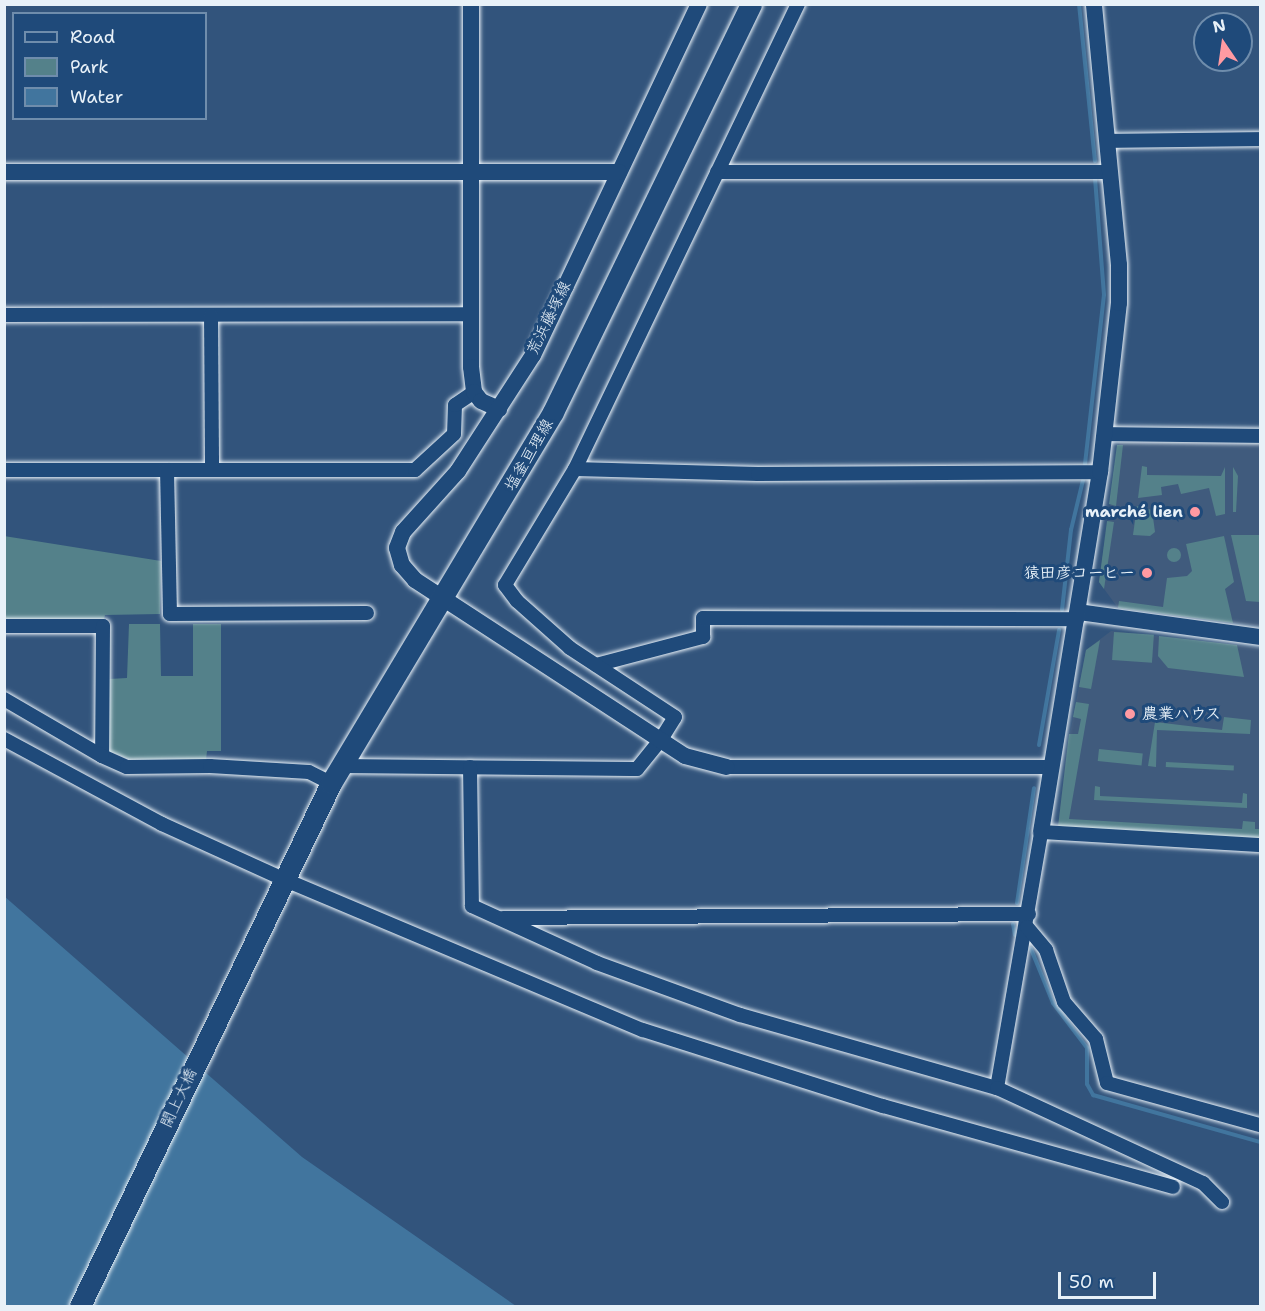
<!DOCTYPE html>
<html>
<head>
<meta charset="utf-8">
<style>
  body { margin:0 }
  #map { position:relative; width:1265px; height:1311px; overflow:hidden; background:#32547c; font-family:"Shantell Sans","Klee One",sans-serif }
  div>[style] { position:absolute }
  .built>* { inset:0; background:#405b7d }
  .green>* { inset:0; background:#54818a; transform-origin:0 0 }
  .round { border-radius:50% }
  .water>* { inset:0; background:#41759e }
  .stream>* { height:4px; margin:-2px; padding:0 2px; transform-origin:2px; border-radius:2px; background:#41759e }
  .roads { filter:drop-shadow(0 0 2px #e8f1f8) drop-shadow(0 0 2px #e8f1f8) }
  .minor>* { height:14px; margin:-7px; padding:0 7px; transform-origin:7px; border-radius:7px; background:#1f4a7a }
  .tertiary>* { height:16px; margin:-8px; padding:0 8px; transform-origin:8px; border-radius:8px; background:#1f4a7a }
  .primary>* { height:21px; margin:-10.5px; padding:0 10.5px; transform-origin:10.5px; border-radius:10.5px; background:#1f4a7a }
  .dots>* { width:16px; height:16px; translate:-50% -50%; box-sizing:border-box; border:3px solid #1f4a7a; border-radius:50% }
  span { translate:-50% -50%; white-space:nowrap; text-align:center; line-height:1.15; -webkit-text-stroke:6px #1f4a7a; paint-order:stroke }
  .street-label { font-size:16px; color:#e8f1f8 }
  .poi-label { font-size:16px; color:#e8f1f8; font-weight:700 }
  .right { translate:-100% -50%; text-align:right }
  .left { translate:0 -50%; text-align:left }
  .frame { position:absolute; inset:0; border:6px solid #e8f1f8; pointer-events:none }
  .legend { position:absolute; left:12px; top:12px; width:195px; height:108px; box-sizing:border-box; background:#1f4a7a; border:2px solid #6f8dac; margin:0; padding:8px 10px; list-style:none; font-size:18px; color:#e8f1f8 }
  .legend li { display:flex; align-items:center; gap:12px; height:30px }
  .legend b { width:30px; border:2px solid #6f8dac }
  .north { position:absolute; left:1193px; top:12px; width:60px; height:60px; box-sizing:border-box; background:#1f4a7a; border:2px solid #6f8dac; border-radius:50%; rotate:347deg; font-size:16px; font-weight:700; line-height:24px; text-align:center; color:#e8f1f8 }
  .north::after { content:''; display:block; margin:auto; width:21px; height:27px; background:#ff9aa2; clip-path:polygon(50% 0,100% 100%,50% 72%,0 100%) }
  .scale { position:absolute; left:1058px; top:1272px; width:98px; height:27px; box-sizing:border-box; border:3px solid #e8f1f8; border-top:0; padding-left:8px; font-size:18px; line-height:21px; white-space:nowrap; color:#e8f1f8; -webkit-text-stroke:4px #1f4a7a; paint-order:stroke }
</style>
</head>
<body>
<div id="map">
  <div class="built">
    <i style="clip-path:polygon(1120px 440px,1260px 441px,1260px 626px,1118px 608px,1099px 582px)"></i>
    <i style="clip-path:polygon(1111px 631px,1260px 648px,1260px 841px,1058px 827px,1067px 749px,1086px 650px)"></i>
  </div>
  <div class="green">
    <i style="clip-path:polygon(1117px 445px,1123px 445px,1116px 506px,1109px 504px)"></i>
    <i style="clip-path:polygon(1142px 466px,1147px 467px,1147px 475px,1221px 476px,1225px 467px,1225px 514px,1216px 516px,1209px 488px,1181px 494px,1178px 484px,1161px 487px,1162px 495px,1138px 498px)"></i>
    <i style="clip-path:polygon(1233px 467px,1238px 476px,1236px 512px,1233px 512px)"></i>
    <i style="clip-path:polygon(1137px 506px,1152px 510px,1155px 532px,1150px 536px,1133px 535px)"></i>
    <i style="clip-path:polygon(1107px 521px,1114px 522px,1104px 589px,1099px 582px)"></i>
    <i style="clip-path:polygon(1231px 535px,1260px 535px,1260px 602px,1246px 601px)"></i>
    <i style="clip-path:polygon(4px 536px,161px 561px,160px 614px,105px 615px,104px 619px,5px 619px)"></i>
    <i style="clip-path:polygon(1224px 536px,1234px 582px,1225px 589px,1233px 623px,1118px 608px,1119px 601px,1163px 607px,1167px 578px,1187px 576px,1192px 571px,1186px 544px)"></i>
    <i class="round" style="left:1167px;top:548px;width:14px;height:14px"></i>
    <i style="clip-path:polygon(129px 624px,160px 624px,161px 676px,193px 676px,193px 624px,221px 624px,221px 751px,207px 751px,206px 760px,135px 762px,109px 751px,109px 679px,127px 678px)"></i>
    <i style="left:1114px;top:632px;width:40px;height:28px;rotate:4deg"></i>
    <i style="clip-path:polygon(1159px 636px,1237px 645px,1244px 677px,1168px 668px,1158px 656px)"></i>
    <i style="clip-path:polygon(1100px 640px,1091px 689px,1079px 687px,1086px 650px)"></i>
    <i style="clip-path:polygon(1076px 702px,1089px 704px,1069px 819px,1242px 829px,1243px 821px,1255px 822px,1255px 829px,1260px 829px,1260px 841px,1058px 827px,1069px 734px,1078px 734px,1081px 719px,1073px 717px)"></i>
    <i style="clip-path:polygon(1224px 717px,1251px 720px,1250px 734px,1157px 730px,1156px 767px,1148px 766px,1155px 722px,1222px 730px)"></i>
    <i style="left:1099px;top:749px;width:44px;height:12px;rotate:6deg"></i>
    <i style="left:1166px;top:762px;width:68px;height:5px;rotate:3deg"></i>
    <i style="clip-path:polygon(1095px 786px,1100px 787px,1100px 796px,1242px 803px,1243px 793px,1247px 794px,1247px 808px,1094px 800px)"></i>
  </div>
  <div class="water">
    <i style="clip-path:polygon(4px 896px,302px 1157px,516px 1306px,5px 1306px)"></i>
  </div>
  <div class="stream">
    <i style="left:1079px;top:4px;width:158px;rotate:84.2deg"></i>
    <i style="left:1085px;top:464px;width:170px;rotate:-83.6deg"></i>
    <i style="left:1104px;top:295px;width:117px;rotate:-94.4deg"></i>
    <i style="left:1062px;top:610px;width:81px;rotate:-83.6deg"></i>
    <i style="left:1071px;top:530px;width:51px;rotate:-76.5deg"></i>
    <i style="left:1039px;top:745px;width:117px;rotate:-80.1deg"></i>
    <i style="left:1017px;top:903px;width:116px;rotate:-81.6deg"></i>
    <i style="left:1013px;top:924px;width:11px;rotate:80deg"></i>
    <i style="left:1031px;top:949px;width:58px;rotate:67.8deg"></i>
    <i style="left:1053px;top:1003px;width:56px;rotate:52.9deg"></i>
    <i style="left:1087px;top:1048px;width:36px;rotate:90deg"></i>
    <i style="left:1087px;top:1084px;width:13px;rotate:61deg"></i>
    <i style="left:1093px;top:1095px;width:173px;rotate:15.7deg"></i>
  </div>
  <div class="roads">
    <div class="minor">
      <i style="left:1107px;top:141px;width:153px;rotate:-0.7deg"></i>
      <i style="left:717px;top:172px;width:393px"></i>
      <i style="left:4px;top:315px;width:467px;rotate:-0.1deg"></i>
      <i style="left:211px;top:315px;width:155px;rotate:89.6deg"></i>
      <i style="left:1105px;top:434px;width:155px;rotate:0.7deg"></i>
      <i style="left:575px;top:469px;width:516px;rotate:-64.38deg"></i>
      <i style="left:4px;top:470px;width:411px"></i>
      <i style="left:415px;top:470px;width:53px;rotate:-42.7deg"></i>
      <i style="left:454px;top:434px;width:29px;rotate:-88deg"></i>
      <i style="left:455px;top:405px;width:23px;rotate:-34deg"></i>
      <i style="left:167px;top:470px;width:144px;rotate:88.8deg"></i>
      <i style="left:170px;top:614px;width:197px;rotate:-0.3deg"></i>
      <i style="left:4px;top:626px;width:99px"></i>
      <i style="left:103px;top:626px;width:130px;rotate:90.4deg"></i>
      <i style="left:102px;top:756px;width:27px;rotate:24deg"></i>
      <i style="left:127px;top:767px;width:83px;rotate:-0.7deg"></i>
      <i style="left:210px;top:766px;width:99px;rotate:3.5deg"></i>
      <i style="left:309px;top:772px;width:25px;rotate:27deg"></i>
      <i style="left:596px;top:665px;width:111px;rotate:-14.7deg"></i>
      <i style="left:703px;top:637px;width:19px;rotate:-90deg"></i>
      <i style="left:703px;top:618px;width:374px;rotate:0.2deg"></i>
      <i style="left:4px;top:699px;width:113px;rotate:30.2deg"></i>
      <i style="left:4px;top:739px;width:179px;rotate:28.3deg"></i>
      <i style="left:162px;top:824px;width:133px;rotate:24.4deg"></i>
      <i style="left:283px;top:879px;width:390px;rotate:22.8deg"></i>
      <i style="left:643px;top:1030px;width:252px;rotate:17.6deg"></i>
      <i style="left:883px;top:1106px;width:301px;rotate:15.6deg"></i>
      <i style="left:342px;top:766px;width:295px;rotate:0.6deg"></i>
      <i style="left:637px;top:769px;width:36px;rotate:-51deg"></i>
      <i style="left:660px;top:741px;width:28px;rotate:-58deg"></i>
      <i style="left:675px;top:717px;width:126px;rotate:-146.7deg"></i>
      <i style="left:570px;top:648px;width:71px;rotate:-138.4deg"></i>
      <i style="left:517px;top:601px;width:20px;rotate:-127deg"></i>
      <i style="left:505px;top:585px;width:135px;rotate:-58.9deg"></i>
      <i style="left:575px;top:469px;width:183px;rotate:1.6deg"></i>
      <i style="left:758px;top:474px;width:342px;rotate:-0.3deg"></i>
      <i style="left:470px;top:767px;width:139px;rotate:89.2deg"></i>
      <i style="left:472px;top:906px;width:137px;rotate:24.5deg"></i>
      <i style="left:597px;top:963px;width:152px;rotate:20deg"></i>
      <i style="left:740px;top:1015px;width:267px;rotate:15.9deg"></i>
      <i style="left:997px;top:1088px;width:260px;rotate:-80.2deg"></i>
      <i style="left:1041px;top:832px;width:219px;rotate:3.4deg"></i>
      <i style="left:727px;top:767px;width:324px"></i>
      <i style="left:503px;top:918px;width:526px;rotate:-0.44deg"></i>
      <i style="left:1027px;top:927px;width:30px;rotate:50deg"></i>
      <i style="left:1046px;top:950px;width:55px;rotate:70.9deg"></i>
      <i style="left:1064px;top:1002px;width:49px;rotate:49.1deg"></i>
      <i style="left:1096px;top:1039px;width:45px;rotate:76deg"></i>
      <i style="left:1107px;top:1083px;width:159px;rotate:15.4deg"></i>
      <i style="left:997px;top:1088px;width:227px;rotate:24.8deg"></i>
      <i style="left:1203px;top:1183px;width:27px;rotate:45deg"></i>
    </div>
    <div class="tertiary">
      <i style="left:471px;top:4px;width:363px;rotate:90deg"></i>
      <i style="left:471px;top:367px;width:25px;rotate:83deg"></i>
      <i style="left:474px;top:392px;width:11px;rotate:52deg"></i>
      <i style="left:481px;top:401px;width:20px;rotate:24deg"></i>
      <i style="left:699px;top:4px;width:388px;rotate:115.3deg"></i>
      <i style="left:533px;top:355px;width:138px;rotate:122.9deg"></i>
      <i style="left:458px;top:471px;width:82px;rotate:132deg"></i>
      <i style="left:403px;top:532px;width:17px;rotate:111deg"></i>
      <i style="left:397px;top:548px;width:18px;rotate:74deg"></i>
      <i style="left:402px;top:565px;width:20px;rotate:49deg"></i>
      <i style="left:415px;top:580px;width:322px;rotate:33.1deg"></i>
      <i style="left:685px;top:756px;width:43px;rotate:14.7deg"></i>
      <i style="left:4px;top:172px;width:615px"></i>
      <i style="left:1078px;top:612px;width:184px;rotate:7.8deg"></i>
      <i style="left:1041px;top:832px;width:365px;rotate:-80.7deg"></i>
      <i style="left:1100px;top:472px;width:170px;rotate:-83.6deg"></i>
      <i style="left:1119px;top:303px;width:38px;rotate:-90deg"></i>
      <i style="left:1119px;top:265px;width:262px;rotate:-95.5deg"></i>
    </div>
    <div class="primary">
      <i style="left:80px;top:1306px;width:580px;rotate:-64.36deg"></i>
      <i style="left:331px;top:783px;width:432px;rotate:-59.1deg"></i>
      <i style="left:553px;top:412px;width:454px;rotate:-64.1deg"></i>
    </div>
  </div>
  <div class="dots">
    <i style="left:1195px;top:512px;background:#ff9aa2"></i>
    <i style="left:1147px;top:573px;background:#ff9aa2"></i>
    <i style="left:1130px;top:714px;background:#ff9aa2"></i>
  </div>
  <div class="street-label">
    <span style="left:549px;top:318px;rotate:-64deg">荒浜藤塚線</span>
    <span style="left:529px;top:455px;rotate:-60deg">塩釜亘理線</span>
    <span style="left:179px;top:1098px;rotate:-65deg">閖上大橋</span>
  </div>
  <div class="poi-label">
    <span class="right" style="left:1183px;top:512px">marché lien</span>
    <span class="right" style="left:1135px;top:573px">猿田彦コーヒー</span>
    <span class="left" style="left:1142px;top:714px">農業ハウス</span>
  </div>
  <div class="frame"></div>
  <ul class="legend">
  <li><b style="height:8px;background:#1f4a7a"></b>Road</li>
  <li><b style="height:16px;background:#54818a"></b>Park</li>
  <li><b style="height:16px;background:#41759e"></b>Water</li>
  </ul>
  <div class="north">N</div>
  <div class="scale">50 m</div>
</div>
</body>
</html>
